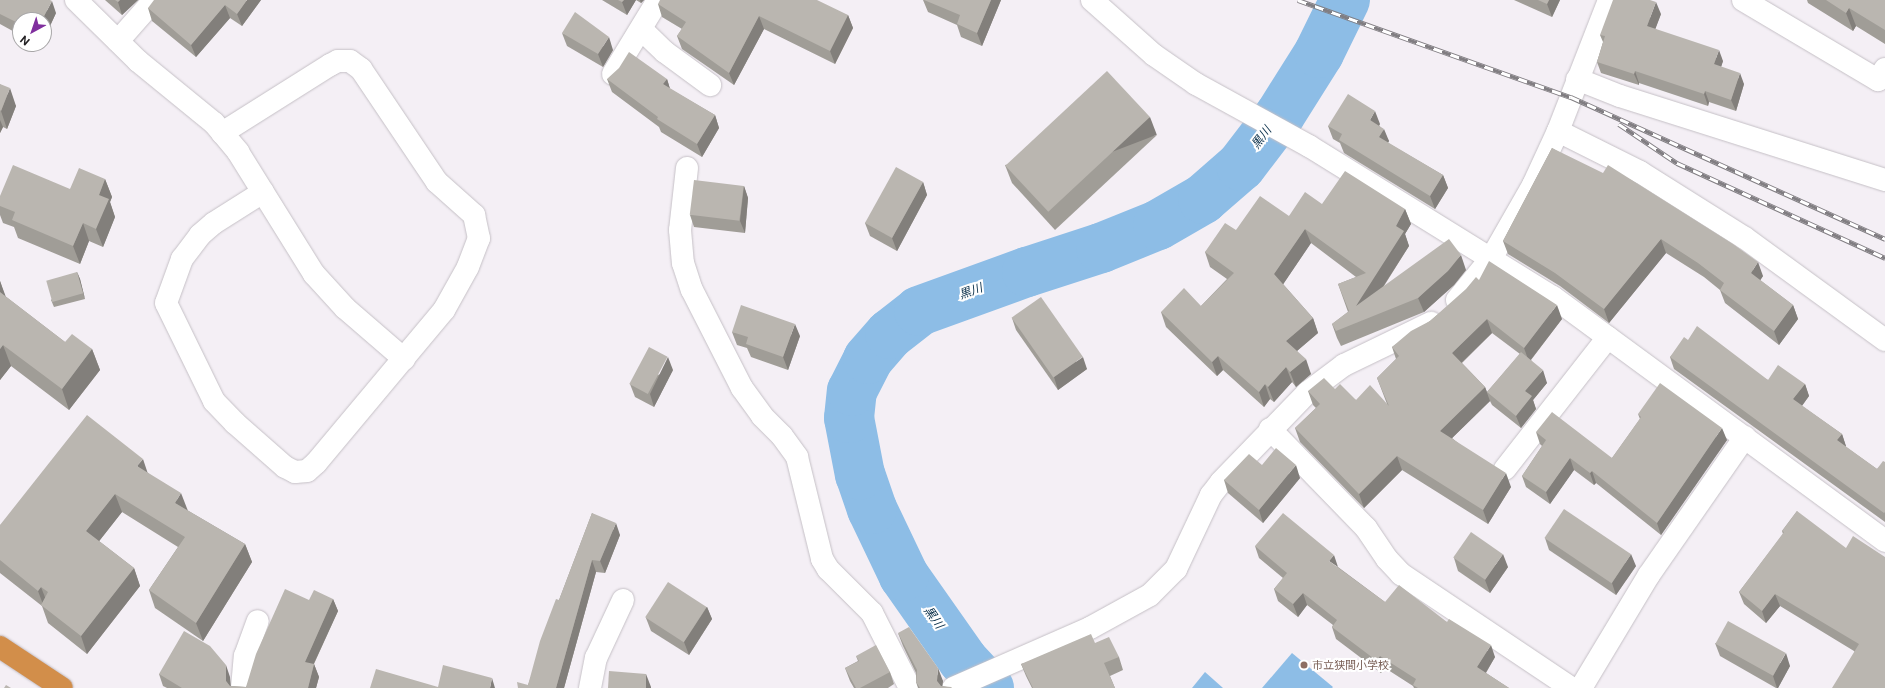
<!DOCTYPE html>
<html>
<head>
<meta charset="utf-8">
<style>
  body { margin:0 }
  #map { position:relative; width:1885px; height:688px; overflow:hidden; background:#f4eff5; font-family:"Public Sans","Noto Sans JP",sans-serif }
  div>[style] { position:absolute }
  .water>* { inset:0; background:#8dbde6 }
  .river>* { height:50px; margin:-25px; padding:0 25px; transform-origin:25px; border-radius:25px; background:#8dbde6 }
  .roads { filter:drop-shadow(0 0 1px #c5c0c6) drop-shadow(0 0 1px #c5c0c6) }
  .minor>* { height:22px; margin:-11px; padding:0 11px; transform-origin:11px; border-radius:11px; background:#fff }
  .trunk>* { height:22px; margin:-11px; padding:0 11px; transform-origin:11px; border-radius:11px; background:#d28e4a }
  .rail>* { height:4.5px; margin-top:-2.25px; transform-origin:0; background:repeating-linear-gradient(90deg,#fff 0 9px,#817e82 0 18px); box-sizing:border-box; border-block:1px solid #817e82 }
  .wall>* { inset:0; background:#a09d97 }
  .shaded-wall>* { inset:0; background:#827f7b; transform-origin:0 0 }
  .building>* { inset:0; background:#bab6b0; transform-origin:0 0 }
  .dots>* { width:11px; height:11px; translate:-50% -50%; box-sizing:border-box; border:2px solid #fff; border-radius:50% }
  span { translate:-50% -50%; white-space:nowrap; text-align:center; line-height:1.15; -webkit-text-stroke:4px #fff; paint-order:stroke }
  .education-label { font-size:11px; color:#785e54 }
  .left { translate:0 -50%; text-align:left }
  .water-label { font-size:12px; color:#072d48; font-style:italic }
  .north { position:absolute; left:12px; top:12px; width:40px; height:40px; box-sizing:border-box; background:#fff; border:1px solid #a7a6a7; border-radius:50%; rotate:220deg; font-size:11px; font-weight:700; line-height:16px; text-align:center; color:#232123 }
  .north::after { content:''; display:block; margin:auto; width:14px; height:18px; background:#802f9e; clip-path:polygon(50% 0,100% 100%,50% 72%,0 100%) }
</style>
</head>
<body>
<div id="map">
  <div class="water">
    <i style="clip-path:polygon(1292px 653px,1333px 687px,1332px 688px,1262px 688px)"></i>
    <i style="clip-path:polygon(1205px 672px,1223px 688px,1192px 688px)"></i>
  </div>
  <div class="river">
    <i style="left:989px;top:688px;width:38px;rotate:-133deg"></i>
    <i style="left:963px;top:660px;width:103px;rotate:-125.1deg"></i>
    <i style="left:904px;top:576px;width:74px;rotate:-115.5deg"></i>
    <i style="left:872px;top:509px;width:36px;rotate:-109deg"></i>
    <i style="left:860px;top:475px;width:58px;rotate:-100.9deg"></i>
    <i style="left:849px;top:418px;width:27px;rotate:-84deg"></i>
    <i style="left:852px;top:391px;width:36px;rotate:-63deg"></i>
    <i style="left:868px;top:359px;width:33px;rotate:-49deg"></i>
    <i style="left:890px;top:334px;width:37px;rotate:-38deg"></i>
    <i style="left:919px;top:311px;width:115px;rotate:-19.9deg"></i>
    <i style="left:1027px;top:272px;width:78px;rotate:-18deg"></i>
    <i style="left:1101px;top:248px;width:61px;rotate:-22deg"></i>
    <i style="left:1158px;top:225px;width:52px;rotate:-30deg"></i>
    <i style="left:1203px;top:199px;width:50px;rotate:-41deg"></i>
    <i style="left:1241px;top:166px;width:64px;rotate:-52.6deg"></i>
    <i style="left:1280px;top:115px;width:73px;rotate:-57.8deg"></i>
    <i style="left:1319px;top:53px;width:59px;rotate:-63.9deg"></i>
  </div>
  <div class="roads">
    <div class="minor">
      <i style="left:76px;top:0;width:87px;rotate:44.5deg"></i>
      <i style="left:138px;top:61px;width:98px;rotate:39.2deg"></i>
      <i style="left:214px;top:123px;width:38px;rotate:50deg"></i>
      <i style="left:238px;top:152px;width:144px;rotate:58.1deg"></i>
      <i style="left:314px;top:274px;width:46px;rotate:47.6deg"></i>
      <i style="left:345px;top:308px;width:78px;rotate:40.8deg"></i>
      <i style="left:1092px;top:0;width:83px;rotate:41.6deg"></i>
      <i style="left:1154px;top:55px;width:51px;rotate:34.6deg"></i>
      <i style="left:1196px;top:84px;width:129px;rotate:28.8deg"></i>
      <i style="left:1309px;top:146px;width:287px;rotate:31.8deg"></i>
      <i style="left:1553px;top:297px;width:412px;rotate:36.3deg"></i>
      <i style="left:1743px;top:0;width:157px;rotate:30.7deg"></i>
      <i style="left:1878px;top:80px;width:13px;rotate:-58deg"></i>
      <i style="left:641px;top:29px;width:33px;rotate:44deg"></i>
      <i style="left:665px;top:52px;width:56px;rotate:36.3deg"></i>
      <i style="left:118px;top:41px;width:55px;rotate:-48.7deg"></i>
      <i style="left:613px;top:74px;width:87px;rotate:-58.7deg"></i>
      <i style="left:1577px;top:79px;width:46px;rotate:21.6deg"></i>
      <i style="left:1620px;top:96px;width:278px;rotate:17.6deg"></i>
      <i style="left:1558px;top:131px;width:92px;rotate:26.6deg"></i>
      <i style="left:1640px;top:172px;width:124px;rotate:32.2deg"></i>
      <i style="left:1745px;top:238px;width:173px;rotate:36.1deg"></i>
      <i style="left:222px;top:133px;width:128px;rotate:-32.2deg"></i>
      <i style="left:330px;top:65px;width:9px;rotate:-27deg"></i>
      <i style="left:338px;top:61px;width:12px"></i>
      <i style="left:350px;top:61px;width:14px;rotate:36deg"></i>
      <i style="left:361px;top:69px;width:136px;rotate:56.1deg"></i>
      <i style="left:437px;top:182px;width:50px;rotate:41.7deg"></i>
      <i style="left:474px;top:215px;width:24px;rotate:78deg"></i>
      <i style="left:479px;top:238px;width:31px;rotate:111deg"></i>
      <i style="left:468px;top:267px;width:49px;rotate:119.2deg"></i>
      <i style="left:444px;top:310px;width:199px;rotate:129.9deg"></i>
      <i style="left:316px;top:463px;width:12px;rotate:138deg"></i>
      <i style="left:307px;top:471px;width:12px;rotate:175deg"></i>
      <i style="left:295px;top:472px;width:11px;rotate:-153deg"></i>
      <i style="left:285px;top:467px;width:67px;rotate:-138.7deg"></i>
      <i style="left:235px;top:423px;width:30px;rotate:-134deg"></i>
      <i style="left:214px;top:401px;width:109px;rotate:-116.1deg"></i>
      <i style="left:166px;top:303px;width:47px;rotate:-70deg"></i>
      <i style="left:182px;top:259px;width:30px;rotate:-53deg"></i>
      <i style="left:200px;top:235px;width:18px;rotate:-41deg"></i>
      <i style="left:214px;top:223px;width:58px;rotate:-32.3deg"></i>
      <i style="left:687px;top:168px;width:62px;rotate:96.4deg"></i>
      <i style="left:680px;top:230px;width:33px;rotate:85deg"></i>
      <i style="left:683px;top:263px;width:28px;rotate:72deg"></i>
      <i style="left:692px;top:290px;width:110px;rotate:63deg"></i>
      <i style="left:742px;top:388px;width:34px;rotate:54deg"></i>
      <i style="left:762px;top:416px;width:28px;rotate:45deg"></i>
      <i style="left:782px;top:436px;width:26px;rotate:54deg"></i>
      <i style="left:797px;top:457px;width:105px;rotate:76.2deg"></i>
      <i style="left:822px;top:559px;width:12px;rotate:59deg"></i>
      <i style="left:828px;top:569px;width:62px;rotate:45deg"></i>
      <i style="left:872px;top:613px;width:84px;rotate:63.1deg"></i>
      <i style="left:1457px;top:300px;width:55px;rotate:-50.9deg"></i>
      <i style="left:1492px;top:257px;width:83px;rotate:-60.3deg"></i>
      <i style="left:1533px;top:185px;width:60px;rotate:-65.2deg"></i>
      <i style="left:1558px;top:131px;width:141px;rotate:-68.7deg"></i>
      <i style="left:1270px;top:429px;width:138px;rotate:45.9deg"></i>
      <i style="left:1366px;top:528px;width:37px;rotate:56deg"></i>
      <i style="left:1387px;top:559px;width:21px;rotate:47deg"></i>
      <i style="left:1401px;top:574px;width:205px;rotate:33.8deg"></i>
      <i style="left:1505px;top:469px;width:167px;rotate:-52deg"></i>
      <i style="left:242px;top:688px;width:32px;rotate:-85deg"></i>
      <i style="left:245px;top:656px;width:37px;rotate:-70deg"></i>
      <i style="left:590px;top:688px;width:31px;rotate:-79deg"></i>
      <i style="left:596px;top:658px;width:64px;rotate:-65deg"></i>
      <i style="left:953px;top:688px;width:150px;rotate:-23.7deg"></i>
      <i style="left:1090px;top:628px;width:68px;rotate:-28.8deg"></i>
      <i style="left:1150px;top:595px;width:37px;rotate:-45deg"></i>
      <i style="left:1176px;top:569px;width:82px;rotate:-64.7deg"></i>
      <i style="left:1211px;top:495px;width:16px;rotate:-52deg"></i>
      <i style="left:1221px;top:482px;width:125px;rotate:-46deg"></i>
      <i style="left:1308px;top:392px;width:45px;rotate:-36.9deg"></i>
      <i style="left:1344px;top:365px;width:97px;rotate:-25.8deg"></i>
      <i style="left:1581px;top:688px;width:132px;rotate:-59deg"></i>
      <i style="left:1649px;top:575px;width:168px;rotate:-55.2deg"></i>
    </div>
    <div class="trunk">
      <i style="left:0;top:647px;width:74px;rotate:33.5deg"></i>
    </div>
  </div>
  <div class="rail">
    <i style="left:1298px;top:0;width:290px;rotate:19.6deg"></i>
    <i style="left:1571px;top:97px;width:345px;rotate:24.3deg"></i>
    <i style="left:1619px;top:124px;width:70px;rotate:33.9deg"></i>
    <i style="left:1677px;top:163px;width:229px;rotate:24.5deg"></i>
  </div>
  <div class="wall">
    <i style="clip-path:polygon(0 0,56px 13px,44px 39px,44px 20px,20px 20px,20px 35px,0 24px)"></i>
    <i style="clip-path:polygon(105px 0,138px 0,122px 15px)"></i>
    <i style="clip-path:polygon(261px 0,242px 26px,230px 18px,196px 57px,152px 21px,148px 8px)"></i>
    <i style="clip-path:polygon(602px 0,644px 0,641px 3px,636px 0,627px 15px)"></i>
    <i style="clip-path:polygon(923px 0,1001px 0,982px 46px,961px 37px,957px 25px,928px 12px)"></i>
    <i style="clip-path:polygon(1514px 0,1560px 0,1552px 17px)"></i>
    <i style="clip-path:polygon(1807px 0,1885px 0,1885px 44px,1856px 26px,1853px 31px,1808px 3px)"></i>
    <i style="clip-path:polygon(658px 4px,848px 15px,853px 28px,835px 64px,764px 29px,734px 85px,682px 49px,677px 36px,682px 29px,662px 17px)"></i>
    <i style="clip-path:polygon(1661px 14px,1655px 29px,1723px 61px,1721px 67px,1744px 84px,1736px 111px,1709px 102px,1708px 106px,1639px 83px,1639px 85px,1601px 73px,1597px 62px,1603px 42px,1600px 35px)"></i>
    <i style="clip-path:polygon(562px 33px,613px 50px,603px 67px,567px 46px)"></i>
    <i style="clip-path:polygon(607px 79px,667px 79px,670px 89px,715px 115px,719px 128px,702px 157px,661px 132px,659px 127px,612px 92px)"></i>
    <i style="clip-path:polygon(0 84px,16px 106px,7px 129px,3px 127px,0 133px)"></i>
    <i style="clip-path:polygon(1380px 124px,1379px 125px,1389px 141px,1388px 143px,1443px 175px,1448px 188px,1435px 209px,1344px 153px,1340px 143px,1333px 139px,1328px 126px)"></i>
    <i style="clip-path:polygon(1157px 135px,1055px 230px,1012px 183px,1005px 165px)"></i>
    <i style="clip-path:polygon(1552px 148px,1763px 276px,1760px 280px,1793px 305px,1798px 319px,1779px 345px,1725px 303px,1720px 290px,1704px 277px,1666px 253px,1609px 323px,1560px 286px,1508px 254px,1503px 241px)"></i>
    <i style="clip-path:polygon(105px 179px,112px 197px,110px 202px,115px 217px,103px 247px,89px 241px,80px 264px,18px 238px,14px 227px,3px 223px,0 215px,0 196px,70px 189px)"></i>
    <i style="clip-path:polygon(923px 182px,927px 195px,897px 251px,870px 236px,865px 223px)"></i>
    <i style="clip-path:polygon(744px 186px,748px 198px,745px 233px,694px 227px,690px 215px)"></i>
    <i style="clip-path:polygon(1322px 204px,1405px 209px,1411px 224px,1405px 234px,1409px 246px,1384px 286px,1466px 270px,1454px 285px,1424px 312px,1341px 346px,1337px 338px,1332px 324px,1348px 312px,1338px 284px,1356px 277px,1311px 243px,1283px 284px,1313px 318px,1318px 333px,1297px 351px,1311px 374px,1296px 387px,1292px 382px,1274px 402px,1270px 399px,1264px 407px,1223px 370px,1217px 376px,1166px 327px,1161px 312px,1201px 306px,1227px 279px,1210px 267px,1205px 252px,1236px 230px,1289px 216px)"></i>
    <i style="clip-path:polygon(77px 272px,80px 279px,85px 299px,54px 307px,51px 300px)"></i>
    <i style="clip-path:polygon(evenodd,1479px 280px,1562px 319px,1531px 360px,1547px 383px,1533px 400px,1536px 409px,1521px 428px,1492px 405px,1490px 401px,1452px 438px,1511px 487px,1488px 524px,1402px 470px,1364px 508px,1300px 442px,1295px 428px,1316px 408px,1313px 405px,1308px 391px,1335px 389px,1356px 400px,1387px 404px,1377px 378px,1396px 359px,1392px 347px,1430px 321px,1479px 280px,1492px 333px,1520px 354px,1487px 392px,1485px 387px,1462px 363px,1492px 333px)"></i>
    <i style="clip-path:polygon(0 281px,5px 296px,65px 342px,92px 349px,100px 370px,69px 410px,11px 366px,0 380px)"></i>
    <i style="clip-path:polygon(1012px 318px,1087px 369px,1058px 390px,1016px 330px)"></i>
    <i style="clip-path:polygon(732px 332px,800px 336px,788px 370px,751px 357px,747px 348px,737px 345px)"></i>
    <i style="clip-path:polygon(1688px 340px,1768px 380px,1805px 384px,1809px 396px,1802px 406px,1842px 434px,1846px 447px,1877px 469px,1885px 462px,1885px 522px,1674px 369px,1670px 357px)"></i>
    <i style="clip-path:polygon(673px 370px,654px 407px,635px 397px,630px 384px)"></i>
    <i style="clip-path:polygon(1638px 414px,1727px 440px,1661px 535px,1596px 483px,1594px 485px,1574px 470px,1550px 504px,1526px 487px,1522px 476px,1542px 446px,1540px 444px,1536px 432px,1612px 458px,1640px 419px)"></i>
    <i style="clip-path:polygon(1262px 465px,1300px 478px,1263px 523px,1228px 493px,1224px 480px)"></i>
    <i style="clip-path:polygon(148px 473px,187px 510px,245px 544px,252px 562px,203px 641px,155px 608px,149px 590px,178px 547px,122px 512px,99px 541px,134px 568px,140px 586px,87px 654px,48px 623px,42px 606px,0 573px,0 525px)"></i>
    <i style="clip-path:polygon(1797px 511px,1885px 688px,1854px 651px,1780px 606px,1766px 623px,1744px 604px,1739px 592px,1783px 534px,1782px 531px)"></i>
    <i style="clip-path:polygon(592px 513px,620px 535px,605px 573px,596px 572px,564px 688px,518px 688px,528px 685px,559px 600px)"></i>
    <i style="clip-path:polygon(1545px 538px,1636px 566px,1616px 595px,1549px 550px)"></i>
    <i style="clip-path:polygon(1255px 546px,1338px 567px,1385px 602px,1447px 622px,1495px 657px,1486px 673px,1509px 688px,1414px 688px,1413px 686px,1385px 668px,1381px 673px,1336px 639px,1332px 627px,1333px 625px,1307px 605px,1298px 617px,1278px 601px,1274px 589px,1283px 578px,1259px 558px)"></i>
    <i style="clip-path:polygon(1454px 558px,1508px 567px,1490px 593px,1458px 571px)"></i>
    <i style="clip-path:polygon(333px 599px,338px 611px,314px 664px,319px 677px,316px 688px,167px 688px,163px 686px,159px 674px,230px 677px,230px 686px,246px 687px,309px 600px)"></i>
    <i style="clip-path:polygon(707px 607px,712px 619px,689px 655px,651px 631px,646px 618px)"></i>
    <i style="clip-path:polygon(898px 633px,943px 681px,942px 686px,952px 688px,918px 688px,916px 682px,916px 673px,903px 646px)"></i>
    <i style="clip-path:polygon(1095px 643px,1119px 657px,1123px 670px,1110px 676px,1115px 688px,1032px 688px,1026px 676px,1021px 664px)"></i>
    <i style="clip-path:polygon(1715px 643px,1790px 666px,1778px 688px,1776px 688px,1720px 656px)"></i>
    <i style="clip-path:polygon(856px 656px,890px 672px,894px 684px,888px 688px,854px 688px,850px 681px,845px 668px,858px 661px)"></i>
  </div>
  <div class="shaded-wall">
    <i style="clip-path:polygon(120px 0,138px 0,122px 15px,118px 2px)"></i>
    <i style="clip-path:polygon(247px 0,261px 0,242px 26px,237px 14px)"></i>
    <i style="clip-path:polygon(624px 0,636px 0,627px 15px,622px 2px)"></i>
    <i style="clip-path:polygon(640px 0,644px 0,641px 3px)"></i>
    <i style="clip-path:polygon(991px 0,1001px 0,982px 46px,977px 33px)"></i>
    <i style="clip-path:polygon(1549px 0,1560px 0,1552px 17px,1547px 4px)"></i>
    <i style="clip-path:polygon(52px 1px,56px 13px,44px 39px,44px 20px,42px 20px)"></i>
    <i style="clip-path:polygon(1656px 2px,1661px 14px,1652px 38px,1647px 26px)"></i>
    <i style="clip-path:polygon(225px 5px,230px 18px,196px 57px,191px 45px)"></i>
    <i style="clip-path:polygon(1849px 8px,1856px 26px,1853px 31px,1846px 13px)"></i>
    <i style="clip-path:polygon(848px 15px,853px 28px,835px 64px,830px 51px)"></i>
    <i style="clip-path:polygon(759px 16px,764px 29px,734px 85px,729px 73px)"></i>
    <i style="clip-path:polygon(609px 37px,613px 50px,603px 67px,598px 54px)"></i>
    <i style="clip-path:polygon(1719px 50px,1723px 61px,1718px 76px,1714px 64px)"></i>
    <i style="clip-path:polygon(1635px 71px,1639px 83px,1639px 85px,1634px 74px)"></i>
    <i style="clip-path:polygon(1740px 73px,1744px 84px,1736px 111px,1731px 100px)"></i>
    <i style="clip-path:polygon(667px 79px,671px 92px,663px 84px)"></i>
    <i style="clip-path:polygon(10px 88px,16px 106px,7px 129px,1px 111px)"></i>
    <i style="clip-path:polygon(1705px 91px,1709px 102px,1708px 106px,1704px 94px)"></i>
    <i style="clip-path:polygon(1375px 111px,1380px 124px,1375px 133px,1370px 120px)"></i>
    <i style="clip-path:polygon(715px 115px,719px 128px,702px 157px,697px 144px)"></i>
    <i style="left:1150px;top:117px;width:19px;height:139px;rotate:69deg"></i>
    <i style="clip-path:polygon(0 120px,3px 127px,0 133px)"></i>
    <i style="clip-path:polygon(1384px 129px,1389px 141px,1383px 150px,1379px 137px)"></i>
    <i style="clip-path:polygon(1443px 175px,1448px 188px,1435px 209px,1430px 196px)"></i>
    <i style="clip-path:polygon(105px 179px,112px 197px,110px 202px,115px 217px,103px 247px,96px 229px,99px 195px)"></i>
    <i style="clip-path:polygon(923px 182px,927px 195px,897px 251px,892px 238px)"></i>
    <i style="clip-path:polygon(744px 186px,748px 198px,745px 233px,740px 221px)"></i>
    <i style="clip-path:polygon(1405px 209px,1411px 224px,1405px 234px,1409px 246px,1361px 321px,1356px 306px,1396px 226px)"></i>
    <i style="clip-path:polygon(83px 223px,89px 241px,80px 264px,73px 246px)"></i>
    <i style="clip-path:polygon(1305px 229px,1311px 243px,1280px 289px,1274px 274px)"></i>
    <i style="clip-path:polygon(1661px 239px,1666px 253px,1609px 323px,1604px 309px)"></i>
    <i style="clip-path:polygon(1461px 255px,1466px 270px,1454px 285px,1424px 312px,1418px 298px)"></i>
    <i style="clip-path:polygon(1758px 262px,1763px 276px,1756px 287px,1751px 273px)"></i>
    <i style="clip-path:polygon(77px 272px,80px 279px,85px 299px,83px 293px)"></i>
    <i style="clip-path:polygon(0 281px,7px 300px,0 306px)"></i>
    <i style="clip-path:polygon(1557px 305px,1562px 319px,1529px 362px,1524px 348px)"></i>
    <i style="clip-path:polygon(1793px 305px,1798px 319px,1779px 345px,1774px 331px)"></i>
    <i style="clip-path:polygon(1313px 318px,1318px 333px,1291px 356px,1286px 341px)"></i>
    <i style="clip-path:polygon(1487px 319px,1492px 333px,1457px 367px,1452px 353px)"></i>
    <i style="clip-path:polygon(795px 324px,800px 336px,788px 370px,783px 357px)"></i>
    <i style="clip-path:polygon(3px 345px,11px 366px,0 380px,0 349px)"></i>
    <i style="clip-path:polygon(92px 349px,100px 370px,69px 410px,62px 389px)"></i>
    <i style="clip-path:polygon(1218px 356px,1223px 370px,1217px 376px,1212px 362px)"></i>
    <i style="clip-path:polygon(668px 357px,673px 370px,654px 407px,650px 394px)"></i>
    <i style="clip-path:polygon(1083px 357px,1087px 369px,1058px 390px,1054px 377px)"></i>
    <i style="clip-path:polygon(1306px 359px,1311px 374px,1296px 387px,1290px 372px)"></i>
    <i style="clip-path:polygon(1286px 367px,1292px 382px,1274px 402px,1268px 387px)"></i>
    <i style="clip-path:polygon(1543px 370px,1547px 383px,1533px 400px,1536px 409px,1521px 428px,1516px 416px,1525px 391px)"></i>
    <i style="clip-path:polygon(1265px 384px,1270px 399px,1264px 407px,1259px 392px)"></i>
    <i style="clip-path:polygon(1805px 384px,1809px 396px,1798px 411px,1793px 399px)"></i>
    <i style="clip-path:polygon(1485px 387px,1490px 401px,1445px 445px,1440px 431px)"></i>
    <i style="clip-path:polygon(1722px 428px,1727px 440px,1661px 535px,1657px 523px)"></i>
    <i style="clip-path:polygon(1842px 434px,1846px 446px,1841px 452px,1837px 440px)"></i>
    <i style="clip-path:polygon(1397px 456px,1402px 470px,1364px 508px,1359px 494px)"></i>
    <i style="clip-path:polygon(1570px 458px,1574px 470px,1550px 504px,1546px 492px)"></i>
    <i style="clip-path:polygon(143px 459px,149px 477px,137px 466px)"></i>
    <i style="clip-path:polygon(1296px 465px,1300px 478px,1263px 523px,1259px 510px)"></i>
    <i style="clip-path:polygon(1592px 471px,1596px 483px,1594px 485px,1590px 473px)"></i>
    <i style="clip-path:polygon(1506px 473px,1511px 487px,1488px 524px,1483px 510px)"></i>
    <i style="clip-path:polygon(181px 493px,188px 511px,175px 503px)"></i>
    <i style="clip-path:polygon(115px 494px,122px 512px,93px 549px,86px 531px)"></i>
    <i style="clip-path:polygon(616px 523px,620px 535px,605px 573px,600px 561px)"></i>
    <i style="clip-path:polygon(245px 544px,252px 562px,203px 641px,196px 623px)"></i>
    <i style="clip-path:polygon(1503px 554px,1508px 567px,1490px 593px,1485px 580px)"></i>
    <i style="clip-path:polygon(1631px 554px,1636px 566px,1616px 595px,1612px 583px)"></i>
    <i style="clip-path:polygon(1334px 555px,1338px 567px,1329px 561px)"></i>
    <i style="clip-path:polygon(592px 560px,596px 572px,564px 688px,556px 688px)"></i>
    <i style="clip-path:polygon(134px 568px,140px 586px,87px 654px,81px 636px)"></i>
    <i style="clip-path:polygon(41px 587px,48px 605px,44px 607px,38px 591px)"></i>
    <i style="clip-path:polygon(1303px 593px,1307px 605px,1298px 617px,1293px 604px)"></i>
    <i style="clip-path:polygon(1775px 594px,1780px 606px,1766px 623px,1762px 611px)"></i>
    <i style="clip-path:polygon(333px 599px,338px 611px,309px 674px,305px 662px)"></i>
    <i style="clip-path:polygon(707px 607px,712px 619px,689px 655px,684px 642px)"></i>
    <i style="clip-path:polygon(1491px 645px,1495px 657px,1482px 679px,1477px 667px)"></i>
    <i style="clip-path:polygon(1786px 653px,1790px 666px,1778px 688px,1777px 688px,1773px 676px)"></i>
    <i style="clip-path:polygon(1380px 656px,1385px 668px,1381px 673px,1377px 661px)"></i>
    <i style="clip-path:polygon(314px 664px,319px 677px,316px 688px,308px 688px)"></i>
    <i style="clip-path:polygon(226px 665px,230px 677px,231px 688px,226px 681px)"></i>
    <i style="clip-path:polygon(938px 668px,943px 681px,942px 688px,937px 681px)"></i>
    <i style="clip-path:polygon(646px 674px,651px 687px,651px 688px,646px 688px)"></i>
    <i style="clip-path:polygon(492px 678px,495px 688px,490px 688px)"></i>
  </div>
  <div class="building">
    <i style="clip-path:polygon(0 0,50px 0,52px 1px,42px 20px,20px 20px,20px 24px,0 14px)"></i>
    <i style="clip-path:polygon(115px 0,120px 0,118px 2px)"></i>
    <i style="clip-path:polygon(154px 0,247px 0,237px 14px,225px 5px,191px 45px,148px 8px)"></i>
    <i style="clip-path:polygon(618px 0,624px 0,622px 2px)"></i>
    <i style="clip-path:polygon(660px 0,817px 0,848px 15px,830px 51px,759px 16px,729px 73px,677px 36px,686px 22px,658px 4px)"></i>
    <i style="clip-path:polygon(924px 0,991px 0,977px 33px,957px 24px,960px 15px)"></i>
    <i style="clip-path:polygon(1538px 0,1549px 0,1547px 4px)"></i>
    <i style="clip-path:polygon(1613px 0,1650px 0,1656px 2px,1647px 26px,1719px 50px,1714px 64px,1740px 73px,1731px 100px,1705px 91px,1704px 94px,1635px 71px,1634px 74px,1597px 62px,1605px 36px,1600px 35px)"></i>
    <i style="clip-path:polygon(1826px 0,1885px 0,1885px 30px,1849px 8px,1846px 13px)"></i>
    <i style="clip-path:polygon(575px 12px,609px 37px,598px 54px,562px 33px)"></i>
    <i style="clip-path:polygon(629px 52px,667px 79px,663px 84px,715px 115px,697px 144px,657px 119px,658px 117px,607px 79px,619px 68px)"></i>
    <i style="left:1107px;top:71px;width:63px;height:139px;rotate:47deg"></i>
    <i style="clip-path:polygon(0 84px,10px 88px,1px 111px,0 110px)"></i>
    <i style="clip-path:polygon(1348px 94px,1375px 111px,1370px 120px,1384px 129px,1379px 137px,1443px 175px,1430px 196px,1339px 140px,1342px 134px,1328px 126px)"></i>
    <i style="clip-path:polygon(1552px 148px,1603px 173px,1608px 165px,1733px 244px,1758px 262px,1751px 273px,1793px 305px,1774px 331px,1720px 290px,1724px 283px,1698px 263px,1661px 239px,1604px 309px,1555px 273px,1503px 241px)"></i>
    <i style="clip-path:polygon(13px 165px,70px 189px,79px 168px,105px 179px,99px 195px,109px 199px,96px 229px,83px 223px,73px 246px,12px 220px,15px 212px,0 206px,0 196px)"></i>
    <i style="left:896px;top:167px;width:31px;height:64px;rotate:29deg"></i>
    <i style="clip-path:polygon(1345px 171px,1405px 209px,1396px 226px,1404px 231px,1356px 306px,1449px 239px,1461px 255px,1448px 271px,1418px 298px,1336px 331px,1332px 324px,1349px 311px,1338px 284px,1366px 273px,1305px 229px,1274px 274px,1313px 318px,1286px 341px,1306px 359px,1290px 372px,1286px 367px,1268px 387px,1265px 384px,1259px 392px,1218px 356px,1212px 362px,1161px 312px,1184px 288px,1201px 306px,1234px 273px,1205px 252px,1225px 223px,1236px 230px,1260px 196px,1289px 216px,1305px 192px,1322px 204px)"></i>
    <i style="left:694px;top:180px;width:50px;height:35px;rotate:7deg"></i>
    <i style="clip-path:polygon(1489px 261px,1557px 305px,1524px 348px,1487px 319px,1452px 353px,1485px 387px,1440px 431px,1506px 473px,1483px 510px,1397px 456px,1359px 494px,1295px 428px,1320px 404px,1308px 391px,1324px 378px,1335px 389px,1340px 384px,1356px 400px,1370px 385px,1389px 406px,1377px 378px,1399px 356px,1392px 347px,1411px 331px,1430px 321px,1466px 289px,1476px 277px,1479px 280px)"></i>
    <i style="left:77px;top:272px;width:22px;height:32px;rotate:74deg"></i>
    <i style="clip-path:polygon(0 292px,65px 342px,72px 334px,92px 349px,62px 389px,3px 345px,0 349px)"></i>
    <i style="left:1041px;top:297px;width:73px;height:36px;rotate:55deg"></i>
    <i style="clip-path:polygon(741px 305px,795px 324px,783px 357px,746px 344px,748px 337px,732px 332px)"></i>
    <i style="clip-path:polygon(1697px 326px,1768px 380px,1778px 365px,1805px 384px,1793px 399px,1842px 434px,1837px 440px,1877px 469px,1883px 461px,1885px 462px,1885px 512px,1884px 513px,1670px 357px,1684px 337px,1688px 340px)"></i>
    <i style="left:649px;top:347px;width:21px;height:42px;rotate:28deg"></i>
    <i style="clip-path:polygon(1521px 352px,1543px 370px,1525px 391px,1532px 396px,1516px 416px,1487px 392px)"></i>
    <i style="clip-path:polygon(1660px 383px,1722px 428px,1657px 523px,1592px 471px,1590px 473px,1570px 458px,1546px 492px,1522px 476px,1546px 440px,1536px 432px,1552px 412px,1612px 458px,1641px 417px,1638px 414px)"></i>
    <i style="clip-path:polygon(87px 415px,143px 459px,137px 466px,181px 493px,175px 503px,245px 544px,196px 623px,149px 590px,185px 537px,115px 494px,86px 531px,134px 568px,81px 636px,41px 605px,48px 592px,41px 587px,38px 591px,0 560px,0 525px)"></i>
    <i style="clip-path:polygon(1276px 448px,1296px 465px,1259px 510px,1224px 480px,1249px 454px,1262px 465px)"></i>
    <i style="left:1564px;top:509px;width:81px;height:35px;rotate:34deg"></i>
    <i style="clip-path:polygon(1797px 511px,1846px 548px,1853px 536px,1885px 557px,1885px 688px,1832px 688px,1859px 644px,1775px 594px,1762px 611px,1739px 592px,1784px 532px,1782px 531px)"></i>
    <i style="clip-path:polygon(592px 513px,616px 523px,600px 561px,592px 560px,556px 688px,518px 688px,517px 682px,528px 685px,540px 641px,556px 599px,559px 600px)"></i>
    <i style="clip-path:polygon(1283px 513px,1334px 555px,1329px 561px,1385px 602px,1399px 585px,1447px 622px,1449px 619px,1491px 645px,1477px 667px,1509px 688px,1418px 688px,1413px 685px,1416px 679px,1380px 656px,1377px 661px,1332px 627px,1337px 620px,1303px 593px,1293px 604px,1274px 589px,1287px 573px,1255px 546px)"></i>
    <i style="left:1471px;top:532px;width:39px;height:31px;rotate:35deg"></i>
    <i style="left:668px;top:582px;width:46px;height:42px;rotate:33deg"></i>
    <i style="clip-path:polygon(285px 589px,309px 600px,314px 590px,333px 599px,305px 662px,314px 664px,308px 688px,182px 688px,159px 674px,184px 631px,210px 646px,226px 665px,226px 681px,230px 686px,246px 687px,256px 654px)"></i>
    <i style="left:1728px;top:621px;width:66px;height:26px;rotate:29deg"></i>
    <i style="clip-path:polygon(909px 627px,938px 668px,937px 681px,941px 686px,951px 687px,952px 688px,920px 688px,916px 682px,917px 670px,898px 633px)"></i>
    <i style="clip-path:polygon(1091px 634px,1095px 643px,1109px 637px,1119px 657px,1104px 663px,1115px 688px,1033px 688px,1021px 664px)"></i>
    <i style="clip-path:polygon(876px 645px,890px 672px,860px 688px,856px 688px,845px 668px,859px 661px,856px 656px)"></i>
    <i style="clip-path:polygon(443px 665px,492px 678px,490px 688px,370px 688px,376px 669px,438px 687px)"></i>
    <i style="clip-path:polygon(609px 671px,646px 674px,646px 688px,608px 688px)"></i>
    <i style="clip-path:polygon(6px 685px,11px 688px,4px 688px)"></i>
  </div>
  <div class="dots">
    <i style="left:1304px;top:665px;background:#8d6e63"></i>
  </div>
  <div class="education-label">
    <span class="left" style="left:1312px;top:665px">市立狭間小学校</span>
  </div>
  <div class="water-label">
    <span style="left:1262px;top:138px;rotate:-53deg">黒川</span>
    <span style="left:971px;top:292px;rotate:-20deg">黒川</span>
    <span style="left:933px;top:618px;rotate:55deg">黒川</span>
  </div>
  <div class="north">N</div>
</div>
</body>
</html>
